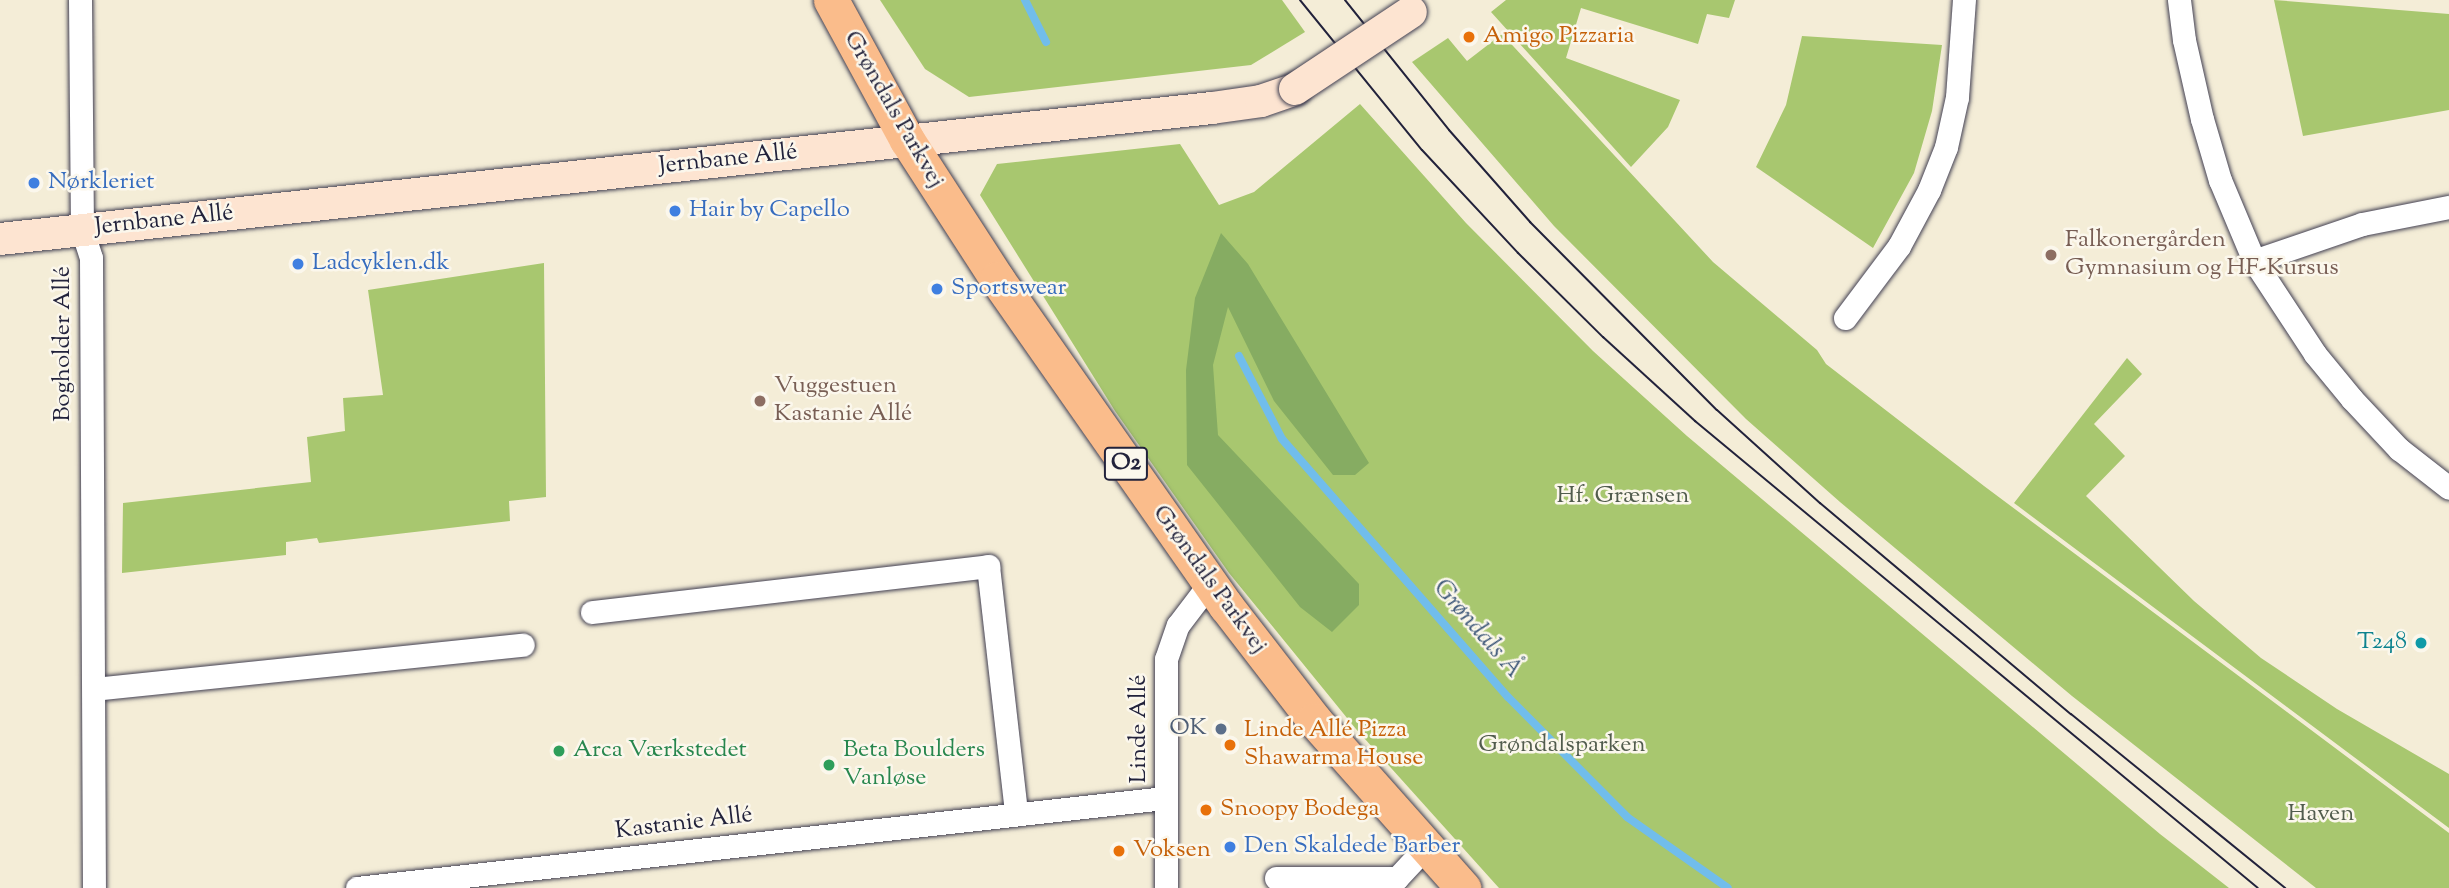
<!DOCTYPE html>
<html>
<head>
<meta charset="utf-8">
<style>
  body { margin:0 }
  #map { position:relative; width:2449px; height:888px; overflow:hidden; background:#f4edd7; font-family:"Sorts Mill Goudy",serif }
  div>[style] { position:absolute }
  .green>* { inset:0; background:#a8c76f }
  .forest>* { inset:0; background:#86ac62 }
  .stream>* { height:8px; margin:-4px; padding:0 4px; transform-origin:4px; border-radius:4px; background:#71bdeb }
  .roads { filter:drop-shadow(0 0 2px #424052) drop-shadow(0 0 2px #424052) }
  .street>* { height:23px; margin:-11.5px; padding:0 11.5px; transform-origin:11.5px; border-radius:11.5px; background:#fff }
  .secondary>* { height:32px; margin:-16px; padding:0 16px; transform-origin:16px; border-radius:16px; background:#fde4d1 }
  .primary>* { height:35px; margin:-17.5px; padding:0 17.5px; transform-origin:17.5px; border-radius:17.5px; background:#fabc8b }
  .tram>* { height:2px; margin:-1px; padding:0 1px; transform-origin:1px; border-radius:1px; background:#22223b }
  .bridges { filter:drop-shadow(0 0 2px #424052) drop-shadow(0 0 2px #424052) }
  .secondary-bridge>* { height:32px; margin:-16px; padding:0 16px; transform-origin:16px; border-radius:16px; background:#fde4d1 }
  .dots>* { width:19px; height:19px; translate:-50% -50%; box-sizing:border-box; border:4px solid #fbf7ec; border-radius:50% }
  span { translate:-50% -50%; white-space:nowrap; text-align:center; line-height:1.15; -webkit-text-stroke:5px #fbf7ec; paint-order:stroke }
  .shield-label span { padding:2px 5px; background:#fbf7ec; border:2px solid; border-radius:5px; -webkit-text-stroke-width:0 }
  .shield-label { font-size:23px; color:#22223b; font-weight:700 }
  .food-label { font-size:24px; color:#c56008 }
  .left { translate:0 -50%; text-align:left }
  .street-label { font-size:24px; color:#22223b }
  .shop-label { font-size:24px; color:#366cbe }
  .education-label { font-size:24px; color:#785e54 }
  .park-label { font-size:24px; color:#515c4d }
  .culture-label { font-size:24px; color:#0d838f }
  .right { translate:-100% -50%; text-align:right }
  .service-label { font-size:24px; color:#4e5e75 }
  .leisure-label { font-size:24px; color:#27864d }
  .water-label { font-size:26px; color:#3e5879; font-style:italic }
</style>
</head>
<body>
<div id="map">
  <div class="green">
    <i style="clip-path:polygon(880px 0,1282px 0,1305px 32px,1251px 65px,969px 97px,925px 69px)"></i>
    <i style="clip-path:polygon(1506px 0,1735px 0,1729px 18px,1707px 14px,1698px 44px,1581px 8px,1566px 58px,1680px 100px,1668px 127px,1631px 167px,1491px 12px)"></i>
    <i style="clip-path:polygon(2274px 0,2449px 14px,2449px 110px,2303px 136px)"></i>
    <i style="clip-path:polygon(1502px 34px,1713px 262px,1817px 350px,1826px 364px,1984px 486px,2449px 833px,2449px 888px,2316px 888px,2072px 696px,1840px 502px,1746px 419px,1554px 226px,1412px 62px,1448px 38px,1467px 61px)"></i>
    <i style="clip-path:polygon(1802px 36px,1942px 45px,1932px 111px,1914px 173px,1873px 248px,1756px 167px,1786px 105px)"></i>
    <i style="clip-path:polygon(1360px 104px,1466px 223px,1593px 351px,1687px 436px,2160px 834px,2229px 888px,1499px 888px,1356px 729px,1229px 573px,1115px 411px,980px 195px,997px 164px,1180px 144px,1219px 205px,1254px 192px)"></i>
    <i style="clip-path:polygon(544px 263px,546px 497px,509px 501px,510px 521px,319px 543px,317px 538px,286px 542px,286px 555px,122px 573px,123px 503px,311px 482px,307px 437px,345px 431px,343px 398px,383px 395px,368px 290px)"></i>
    <i style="clip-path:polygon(2127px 358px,2142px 374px,2094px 424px,2125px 456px,2086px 496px,2194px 601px,2261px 658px,2337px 709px,2449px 774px,2449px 828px,2014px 503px)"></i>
  </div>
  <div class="forest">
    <i style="clip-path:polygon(1221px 233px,1248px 264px,1369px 463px,1355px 475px,1333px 475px,1274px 401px,1228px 307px,1213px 365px,1218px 435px,1359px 584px,1359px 605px,1332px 632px,1300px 607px,1187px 465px,1186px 370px,1195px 298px)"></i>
  </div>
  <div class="stream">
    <i style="left:1025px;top:0;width:47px;rotate:63.4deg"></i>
    <i style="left:1239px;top:356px;width:93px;rotate:62.6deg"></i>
    <i style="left:1282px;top:439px;width:343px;rotate:48.8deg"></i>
    <i style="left:1508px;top:697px;width:169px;rotate:45.2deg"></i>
    <i style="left:1627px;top:817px;width:123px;rotate:35.1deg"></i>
  </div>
  <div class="roads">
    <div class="street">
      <i style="left:80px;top:0;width:230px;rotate:89.5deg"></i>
      <i style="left:82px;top:230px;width:29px;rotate:72deg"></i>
      <i style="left:91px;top:258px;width:630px;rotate:89.73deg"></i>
      <i style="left:2179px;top:0;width:40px;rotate:82.9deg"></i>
      <i style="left:2184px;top:40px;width:81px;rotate:77.2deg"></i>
      <i style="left:2202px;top:119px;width:64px;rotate:73.6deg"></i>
      <i style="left:2220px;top:180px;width:88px;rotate:67.2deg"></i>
      <i style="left:2254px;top:261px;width:111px;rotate:56.7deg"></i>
      <i style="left:2315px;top:354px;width:58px;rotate:50.6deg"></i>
      <i style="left:2352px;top:399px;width:69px;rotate:46.8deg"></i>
      <i style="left:2399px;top:449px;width:63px;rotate:38deg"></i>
      <i style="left:2254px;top:261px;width:114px;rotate:-18.9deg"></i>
      <i style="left:2362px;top:224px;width:89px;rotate:-11.1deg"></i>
      <i style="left:1845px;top:318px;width:90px;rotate:-53.1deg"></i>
      <i style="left:1899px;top:246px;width:64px;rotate:-61.8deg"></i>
      <i style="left:1929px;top:190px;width:46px;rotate:-68.4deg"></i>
      <i style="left:1946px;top:147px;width:51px;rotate:-77.6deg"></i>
      <i style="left:1957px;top:97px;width:97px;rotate:-85.9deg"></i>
      <i style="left:592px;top:612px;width:399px;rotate:-6.6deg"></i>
      <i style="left:988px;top:566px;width:249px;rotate:83.5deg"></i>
      <i style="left:94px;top:689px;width:431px;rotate:-5.9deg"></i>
      <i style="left:1276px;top:878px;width:121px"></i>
      <i style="left:1397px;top:878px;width:41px;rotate:-47deg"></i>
      <i style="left:357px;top:888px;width:813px;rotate:-6.36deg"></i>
      <i style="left:1166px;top:888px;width:229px;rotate:-90deg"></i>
      <i style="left:1166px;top:659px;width:36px;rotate:-71deg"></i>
      <i style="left:1178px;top:625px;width:53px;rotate:-52.7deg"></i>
    </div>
    <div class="secondary">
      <i style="left:0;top:239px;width:1219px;rotate:-6.17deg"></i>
      <i style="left:1212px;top:108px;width:49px;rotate:-8.1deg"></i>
      <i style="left:1261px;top:101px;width:36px;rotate:-19deg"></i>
    </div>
    <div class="primary">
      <i style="left:831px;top:0;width:159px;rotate:61.5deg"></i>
      <i style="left:907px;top:140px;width:166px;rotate:57.1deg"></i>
      <i style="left:997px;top:279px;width:399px;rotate:55deg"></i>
      <i style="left:1226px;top:606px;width:144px;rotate:52.3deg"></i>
      <i style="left:1314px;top:720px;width:225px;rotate:48.4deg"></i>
    </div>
  </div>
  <div class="tram">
    <i style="left:1300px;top:0;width:193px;rotate:50.9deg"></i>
    <i style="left:1422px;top:150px;width:141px;rotate:47deg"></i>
    <i style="left:1518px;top:253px;width:120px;rotate:44.7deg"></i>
    <i style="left:1603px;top:337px;width:125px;rotate:42.4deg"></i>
    <i style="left:1695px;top:421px;width:731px;rotate:39.68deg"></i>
    <i style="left:1345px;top:0;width:166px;rotate:51.3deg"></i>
    <i style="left:1449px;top:130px;width:123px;rotate:48.6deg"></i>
    <i style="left:1530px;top:222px;width:265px;rotate:45.2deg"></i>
    <i style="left:1717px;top:410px;width:139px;rotate:42.1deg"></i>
    <i style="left:1820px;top:503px;width:328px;rotate:40.1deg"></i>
    <i style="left:2071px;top:714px;width:276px;rotate:39.1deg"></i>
  </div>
  <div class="bridges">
    <div class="secondary-bridge">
      <i style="left:1295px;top:89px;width:139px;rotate:-33.6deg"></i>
    </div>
  </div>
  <div class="dots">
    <i style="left:1469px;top:37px;background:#e8710a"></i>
    <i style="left:34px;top:183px;background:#3f7fe0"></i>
    <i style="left:675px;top:211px;background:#3f7fe0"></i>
    <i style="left:2051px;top:255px;background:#8d6e63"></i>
    <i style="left:298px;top:264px;background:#3f7fe0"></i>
    <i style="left:937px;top:289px;background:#3f7fe0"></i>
    <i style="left:760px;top:401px;background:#8d6e63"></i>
    <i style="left:2421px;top:643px;background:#0f9aa8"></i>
    <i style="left:1221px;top:729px;background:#5c6f8a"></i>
    <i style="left:1230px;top:745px;background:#e8710a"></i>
    <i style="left:559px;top:751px;background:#2e9e5b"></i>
    <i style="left:829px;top:765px;background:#2e9e5b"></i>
    <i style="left:1206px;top:810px;background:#e8710a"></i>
    <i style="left:1230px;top:847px;background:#3f7fe0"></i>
    <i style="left:1119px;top:851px;background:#e8710a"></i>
  </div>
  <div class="shield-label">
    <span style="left:1126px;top:464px">O2</span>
  </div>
  <div class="food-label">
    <span class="left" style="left:1483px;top:37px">Amigo Pizzaria</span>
    <span class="left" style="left:1244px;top:745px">Linde Allé Pizza<br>Shawarma House</span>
    <span class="left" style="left:1220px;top:810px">Snoopy Bodega</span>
    <span class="left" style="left:1133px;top:851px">Voksen</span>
  </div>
  <div class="street-label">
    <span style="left:893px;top:110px;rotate:60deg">Grøndals Parkvej</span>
    <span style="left:728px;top:160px;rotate:-6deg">Jernbane Allé</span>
    <span style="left:164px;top:221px;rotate:-6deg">Jernbane Allé</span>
    <span style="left:64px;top:344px;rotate:-90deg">Bogholder Allé</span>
    <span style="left:1209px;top:580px;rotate:54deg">Grøndals Parkvej</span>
    <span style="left:1140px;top:729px;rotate:-90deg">Linde Allé</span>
    <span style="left:684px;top:824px;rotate:-7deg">Kastanie Allé</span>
  </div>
  <div class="shop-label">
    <span class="left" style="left:48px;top:183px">Nørkleriet</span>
    <span class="left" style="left:689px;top:211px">Hair by Capello</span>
    <span class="left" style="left:312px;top:264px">Ladcyklen.dk</span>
    <span class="left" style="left:951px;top:289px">Sportswear</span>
    <span class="left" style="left:1244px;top:847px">Den Skaldede Barber</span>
  </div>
  <div class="education-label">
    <span class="left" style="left:2065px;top:255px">Falkonergården<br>Gymnasium og HF-Kursus</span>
    <span class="left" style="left:774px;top:401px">Vuggestuen<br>Kastanie Allé</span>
  </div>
  <div class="park-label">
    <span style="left:1623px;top:497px">Hf. Grænsen</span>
    <span style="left:1562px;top:746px">Grøndalsparken</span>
    <span style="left:2321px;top:815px">Haven</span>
  </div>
  <div class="culture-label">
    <span class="right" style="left:2407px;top:643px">T248</span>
  </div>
  <div class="service-label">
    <span class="right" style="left:1207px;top:729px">OK</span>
  </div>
  <div class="leisure-label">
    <span class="left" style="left:573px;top:751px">Arca Værkstedet</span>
    <span class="left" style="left:843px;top:765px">Beta Boulders<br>Vanløse</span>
  </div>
  <div class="water-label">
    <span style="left:1477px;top:629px;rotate:49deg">Grøndals Å</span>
  </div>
</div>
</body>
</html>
